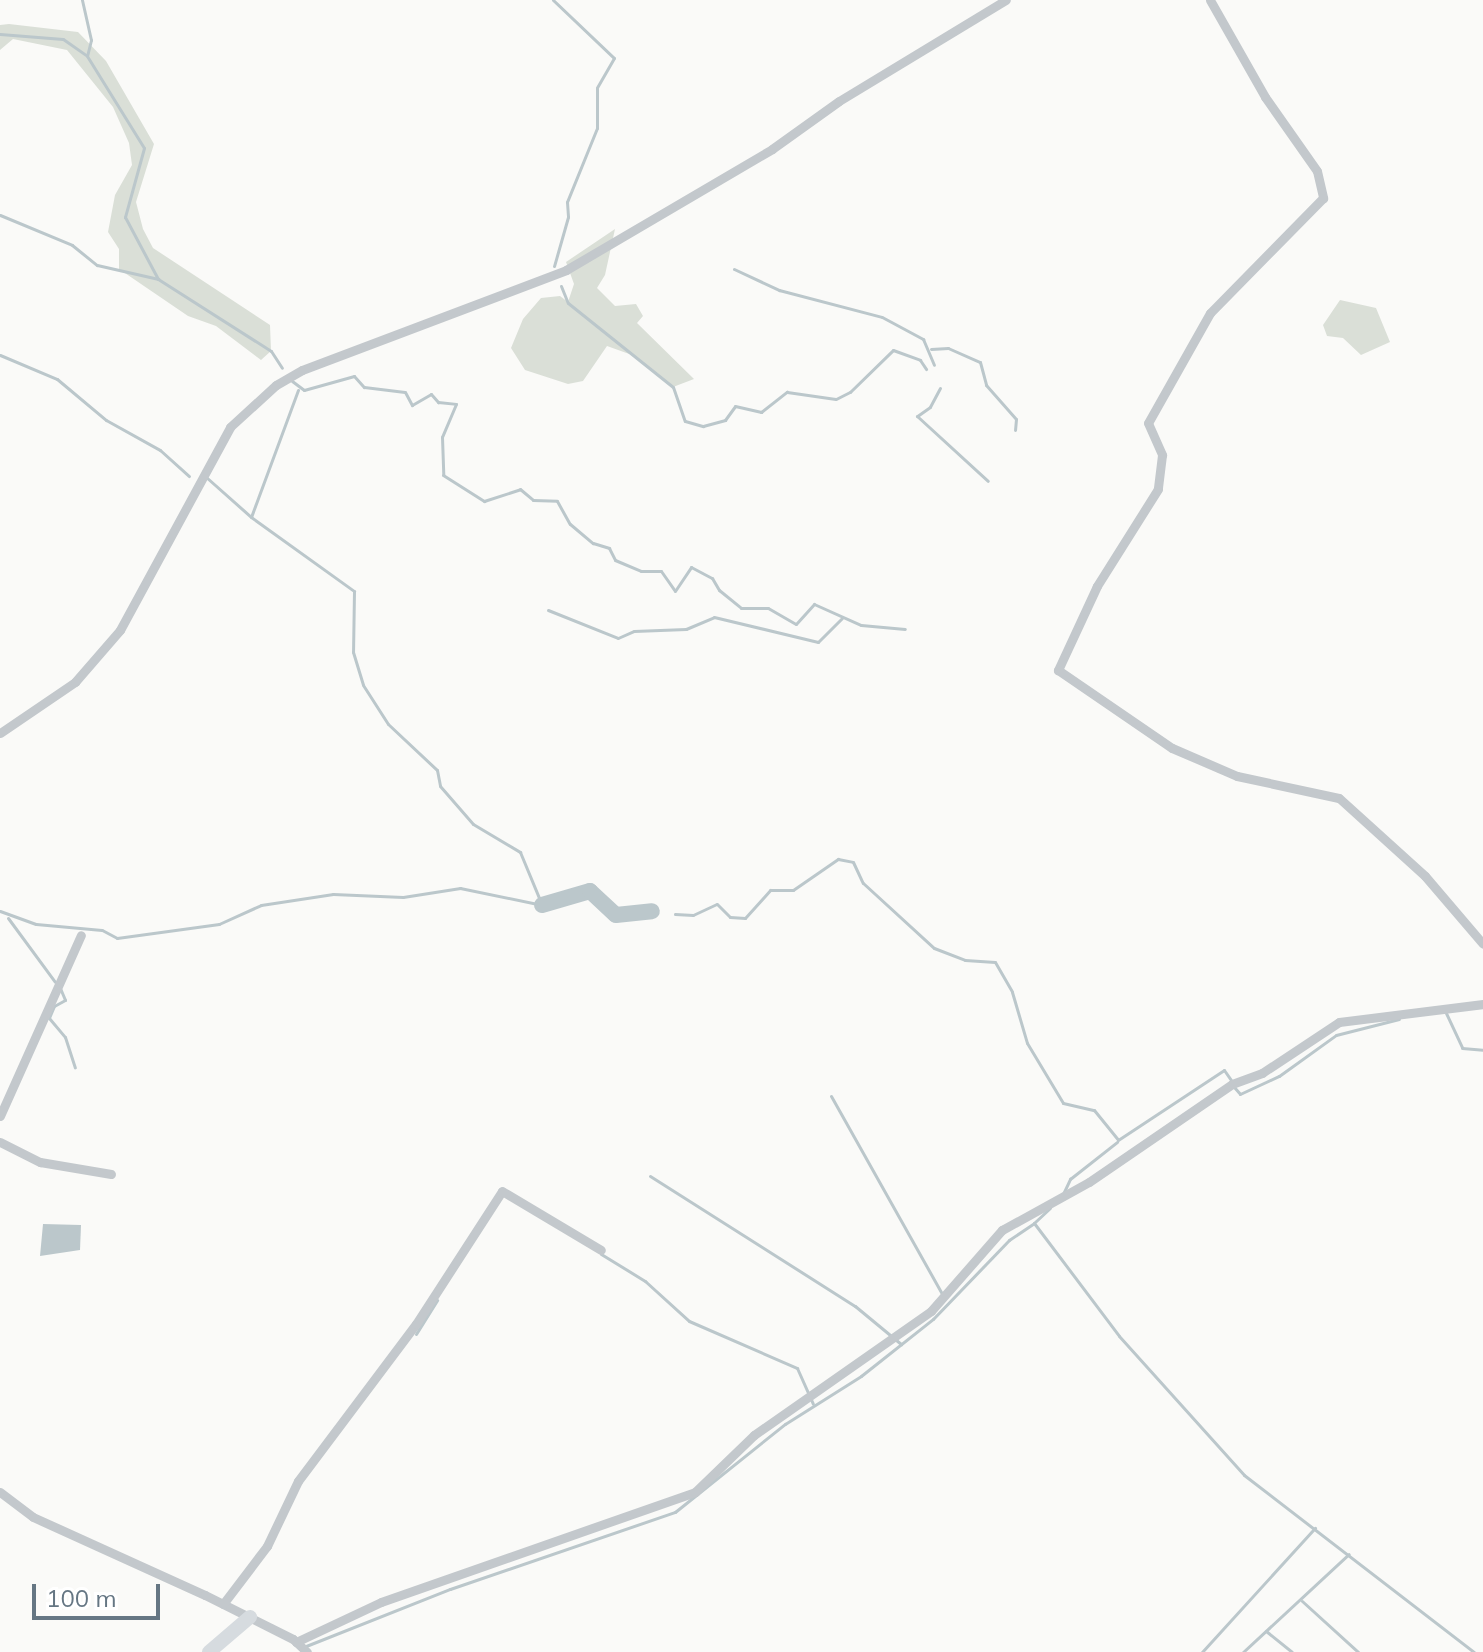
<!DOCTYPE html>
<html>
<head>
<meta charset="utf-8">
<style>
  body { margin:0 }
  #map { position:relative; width:1483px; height:1652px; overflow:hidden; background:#fafaf8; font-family:Mulish,sans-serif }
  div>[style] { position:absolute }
  .green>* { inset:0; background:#dadfd7 }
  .water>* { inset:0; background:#bbc7cb }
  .stream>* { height:3px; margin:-1.5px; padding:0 1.5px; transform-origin:1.5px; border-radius:1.5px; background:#bbc7cb }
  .river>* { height:16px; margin:-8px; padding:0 8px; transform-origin:8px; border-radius:8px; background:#bbc7cb }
  .street>* { height:9px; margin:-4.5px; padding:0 4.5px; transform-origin:4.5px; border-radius:4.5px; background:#c3c8cc }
  .secondary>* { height:14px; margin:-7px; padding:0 7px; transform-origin:7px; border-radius:7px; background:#d6dbdf }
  span { translate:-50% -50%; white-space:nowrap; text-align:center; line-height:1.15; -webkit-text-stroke:8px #fff; paint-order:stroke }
  .scale { position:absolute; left:32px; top:1584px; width:128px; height:36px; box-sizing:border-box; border:4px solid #657683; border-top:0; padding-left:10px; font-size:24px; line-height:28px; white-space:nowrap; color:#657683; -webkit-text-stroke:6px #fff; paint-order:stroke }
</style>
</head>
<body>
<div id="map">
  <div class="green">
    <i style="clip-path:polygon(9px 24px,78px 32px,106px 61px,154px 144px,136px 202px,143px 229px,153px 248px,270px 325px,271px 351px,261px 360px,216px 326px,188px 316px,119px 269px,119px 249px,108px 232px,115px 195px,132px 165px,129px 143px,113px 107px,67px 50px,13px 39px,0 50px,0 25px)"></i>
    <i style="clip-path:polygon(615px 229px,605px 275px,597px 288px,615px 306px,636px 304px,643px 316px,637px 323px,694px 379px,673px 387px,632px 355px,607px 346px,583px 381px,568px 384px,525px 370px,511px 348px,523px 319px,541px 298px,560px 296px,568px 302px,574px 284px,566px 262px)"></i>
    <i style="clip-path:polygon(1340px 300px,1376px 308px,1390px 342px,1361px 355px,1343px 338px,1327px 336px,1323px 325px)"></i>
  </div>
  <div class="water">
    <i style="clip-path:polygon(43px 1224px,81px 1225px,80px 1250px,40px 1256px)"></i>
  </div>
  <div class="stream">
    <i style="left:82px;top:0;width:41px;rotate:77.3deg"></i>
    <i style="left:91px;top:40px;width:16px;rotate:104deg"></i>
    <i style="left:553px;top:0;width:84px;rotate:43.6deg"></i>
    <i style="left:614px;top:58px;width:34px;rotate:120deg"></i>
    <i style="left:597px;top:88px;width:40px;rotate:90deg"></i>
    <i style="left:597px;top:128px;width:80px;rotate:112.1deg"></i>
    <i style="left:567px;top:202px;width:15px;rotate:86deg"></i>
    <i style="left:568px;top:217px;width:51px;rotate:105.9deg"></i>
    <i style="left:0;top:34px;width:63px;rotate:4.5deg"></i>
    <i style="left:63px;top:39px;width:29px;rotate:35deg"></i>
    <i style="left:87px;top:56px;width:108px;rotate:58.2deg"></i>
    <i style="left:144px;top:148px;width:72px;rotate:105.4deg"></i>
    <i style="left:125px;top:217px;width:70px;rotate:62deg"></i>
    <i style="left:158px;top:279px;width:134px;rotate:32.5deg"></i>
    <i style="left:271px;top:351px;width:20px;rotate:57deg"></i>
    <i style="left:0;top:215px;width:78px;rotate:22.6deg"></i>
    <i style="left:72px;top:245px;width:32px;rotate:39deg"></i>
    <i style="left:97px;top:265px;width:63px;rotate:12.9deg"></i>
    <i style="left:734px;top:269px;width:50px;rotate:25deg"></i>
    <i style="left:779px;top:290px;width:106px;rotate:14.7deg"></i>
    <i style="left:882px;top:317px;width:47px;rotate:28.2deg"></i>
    <i style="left:923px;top:339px;width:28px;rotate:67deg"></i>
    <i style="left:561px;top:286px;width:18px;rotate:68deg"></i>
    <i style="left:568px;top:303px;width:134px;rotate:38.7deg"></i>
    <i style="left:673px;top:387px;width:36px;rotate:71deg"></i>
    <i style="left:685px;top:421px;width:19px;rotate:16deg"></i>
    <i style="left:703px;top:426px;width:23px;rotate:-15deg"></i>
    <i style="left:725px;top:420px;width:17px;rotate:-54deg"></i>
    <i style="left:735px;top:406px;width:27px;rotate:13deg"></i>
    <i style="left:761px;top:412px;width:33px;rotate:-38deg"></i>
    <i style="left:787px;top:392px;width:49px;rotate:8.1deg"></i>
    <i style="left:836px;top:399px;width:16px;rotate:-27deg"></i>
    <i style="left:850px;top:392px;width:60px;rotate:-44.3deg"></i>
    <i style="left:893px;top:350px;width:29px;rotate:20deg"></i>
    <i style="left:920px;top:360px;width:11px;rotate:56deg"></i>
    <i style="left:931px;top:349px;width:17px;rotate:-3deg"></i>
    <i style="left:948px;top:348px;width:35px;rotate:24deg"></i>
    <i style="left:980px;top:362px;width:24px;rotate:75deg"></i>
    <i style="left:986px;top:385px;width:45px;rotate:48.6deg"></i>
    <i style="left:1016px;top:419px;width:11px;rotate:95deg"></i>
    <i style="left:0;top:355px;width:62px;rotate:22.8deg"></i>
    <i style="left:57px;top:379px;width:64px;rotate:39.9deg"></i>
    <i style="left:106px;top:420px;width:62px;rotate:29.1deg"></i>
    <i style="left:160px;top:450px;width:39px;rotate:42deg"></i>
    <i style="left:292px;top:381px;width:15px;rotate:37deg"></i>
    <i style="left:304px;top:390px;width:52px;rotate:-15.6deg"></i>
    <i style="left:354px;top:376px;width:15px;rotate:48deg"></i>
    <i style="left:364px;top:387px;width:41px;rotate:7deg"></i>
    <i style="left:405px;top:392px;width:15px;rotate:62deg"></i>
    <i style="left:412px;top:405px;width:22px;rotate:-30deg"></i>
    <i style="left:431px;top:394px;width:11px;rotate:49deg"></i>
    <i style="left:438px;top:402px;width:18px;rotate:6deg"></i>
    <i style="left:456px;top:404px;width:36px;rotate:113deg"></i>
    <i style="left:442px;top:437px;width:38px;rotate:88deg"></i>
    <i style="left:443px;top:475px;width:49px;rotate:32.4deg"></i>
    <i style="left:484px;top:501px;width:38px;rotate:-18deg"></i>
    <i style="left:520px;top:489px;width:17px;rotate:40deg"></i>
    <i style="left:533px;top:500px;width:24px;rotate:2deg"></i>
    <i style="left:557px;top:501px;width:26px;rotate:61deg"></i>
    <i style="left:570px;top:524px;width:30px;rotate:40deg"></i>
    <i style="left:593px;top:543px;width:17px;rotate:17deg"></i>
    <i style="left:609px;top:548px;width:13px;rotate:63deg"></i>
    <i style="left:615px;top:560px;width:28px;rotate:23deg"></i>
    <i style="left:641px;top:571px;width:20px"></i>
    <i style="left:661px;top:571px;width:24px;rotate:55deg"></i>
    <i style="left:675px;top:591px;width:29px;rotate:-56deg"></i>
    <i style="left:691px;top:567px;width:24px;rotate:28deg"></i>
    <i style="left:712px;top:578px;width:14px;rotate:60deg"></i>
    <i style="left:719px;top:590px;width:28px;rotate:39deg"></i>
    <i style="left:741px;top:608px;width:27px"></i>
    <i style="left:768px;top:608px;width:32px;rotate:30deg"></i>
    <i style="left:796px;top:624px;width:27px;rotate:-48deg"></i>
    <i style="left:814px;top:604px;width:51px;rotate:24.1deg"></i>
    <i style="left:861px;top:625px;width:44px;rotate:5.2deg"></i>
    <i style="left:940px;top:388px;width:21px;rotate:118deg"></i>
    <i style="left:930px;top:407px;width:16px;rotate:145deg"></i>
    <i style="left:917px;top:416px;width:96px;rotate:42.5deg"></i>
    <i style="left:298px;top:390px;width:135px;rotate:110.3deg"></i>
    <i style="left:251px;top:517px;width:127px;rotate:35.7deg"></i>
    <i style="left:354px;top:591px;width:61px;rotate:90.9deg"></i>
    <i style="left:353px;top:652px;width:34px;rotate:73deg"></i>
    <i style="left:363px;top:685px;width:46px;rotate:57.3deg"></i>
    <i style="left:388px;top:724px;width:67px;rotate:43.2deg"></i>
    <i style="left:437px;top:770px;width:16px;rotate:79deg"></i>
    <i style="left:440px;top:786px;width:50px;rotate:49deg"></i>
    <i style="left:473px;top:824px;width:55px;rotate:30.8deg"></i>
    <i style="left:520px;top:852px;width:57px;rotate:67.5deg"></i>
    <i style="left:206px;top:477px;width:60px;rotate:41.6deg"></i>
    <i style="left:548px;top:610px;width:75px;rotate:21.8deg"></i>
    <i style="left:618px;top:638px;width:17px;rotate:-24deg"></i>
    <i style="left:634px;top:631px;width:52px;rotate:-2.2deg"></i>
    <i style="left:686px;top:629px;width:30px;rotate:-23deg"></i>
    <i style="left:714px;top:617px;width:107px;rotate:13.5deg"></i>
    <i style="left:818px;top:642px;width:34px;rotate:-45deg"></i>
    <i style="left:0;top:911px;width:38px;rotate:20deg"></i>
    <i style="left:36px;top:924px;width:66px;rotate:5.2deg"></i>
    <i style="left:102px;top:930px;width:17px;rotate:28deg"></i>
    <i style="left:117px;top:938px;width:103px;rotate:-7.8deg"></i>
    <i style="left:219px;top:924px;width:46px;rotate:-24.3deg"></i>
    <i style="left:261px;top:905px;width:73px;rotate:-8.7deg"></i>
    <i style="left:333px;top:894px;width:70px;rotate:2.5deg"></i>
    <i style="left:403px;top:897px;width:58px;rotate:-9deg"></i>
    <i style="left:460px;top:888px;width:84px;rotate:11.7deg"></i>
    <i style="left:675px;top:914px;width:18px;rotate:3deg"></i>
    <i style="left:693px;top:915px;width:26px;rotate:-25deg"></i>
    <i style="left:717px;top:904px;width:18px;rotate:45deg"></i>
    <i style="left:730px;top:917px;width:15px;rotate:4deg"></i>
    <i style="left:745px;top:918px;width:38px;rotate:-48deg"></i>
    <i style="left:770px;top:890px;width:23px"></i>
    <i style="left:793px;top:890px;width:55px;rotate:-34.6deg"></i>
    <i style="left:838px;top:859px;width:15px;rotate:11deg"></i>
    <i style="left:853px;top:862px;width:23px;rotate:65deg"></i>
    <i style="left:863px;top:883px;width:96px;rotate:42.5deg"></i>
    <i style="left:934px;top:948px;width:33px;rotate:21deg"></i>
    <i style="left:965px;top:960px;width:30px;rotate:4deg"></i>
    <i style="left:995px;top:962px;width:34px;rotate:60deg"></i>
    <i style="left:1012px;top:992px;width:53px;rotate:73.6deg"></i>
    <i style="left:1027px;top:1043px;width:70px;rotate:59deg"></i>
    <i style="left:1063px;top:1103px;width:32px;rotate:13deg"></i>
    <i style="left:1094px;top:1110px;width:38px;rotate:51deg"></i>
    <i style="left:1118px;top:1140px;width:127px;rotate:-33.4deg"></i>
    <i style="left:1224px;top:1070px;width:12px;rotate:55deg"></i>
    <i style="left:8px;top:918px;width:79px;rotate:53.7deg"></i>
    <i style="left:60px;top:988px;width:13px;rotate:67deg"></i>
    <i style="left:65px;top:1000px;width:13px;rotate:151deg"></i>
    <i style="left:54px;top:1006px;width:13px;rotate:113deg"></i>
    <i style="left:49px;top:1018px;width:25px;rotate:50deg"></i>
    <i style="left:65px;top:1037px;width:32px;rotate:72deg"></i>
    <i style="left:1446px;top:1013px;width:38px;rotate:65deg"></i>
    <i style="left:1462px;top:1048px;width:21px;rotate:5deg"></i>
    <i style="left:1234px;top:1087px;width:9px;rotate:49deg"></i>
    <i style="left:1240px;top:1094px;width:43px;rotate:-24.8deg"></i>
    <i style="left:1279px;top:1076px;width:70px;rotate:-35.7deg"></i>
    <i style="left:1336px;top:1035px;width:65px;rotate:-14.3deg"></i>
    <i style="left:831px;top:1096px;width:227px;rotate:60.7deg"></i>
    <i style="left:650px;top:1176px;width:243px;rotate:32.4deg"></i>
    <i style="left:855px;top:1306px;width:60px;rotate:39.6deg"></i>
    <i style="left:1063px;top:1194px;width:17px;rotate:-65deg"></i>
    <i style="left:1070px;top:1179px;width:60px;rotate:-38.2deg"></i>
    <i style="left:1050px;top:1208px;width:22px;rotate:137deg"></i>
    <i style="left:1034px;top:1223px;width:141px;rotate:53deg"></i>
    <i style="left:1119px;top:1336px;width:187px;rotate:48deg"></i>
    <i style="left:1244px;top:1475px;width:290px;rotate:37.6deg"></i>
    <i style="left:601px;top:1254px;width:52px;rotate:31.5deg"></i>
    <i style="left:645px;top:1281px;width:59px;rotate:42.3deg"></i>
    <i style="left:689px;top:1321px;width:118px;rotate:23.5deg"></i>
    <i style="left:797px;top:1368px;width:39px;rotate:66deg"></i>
    <i style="left:416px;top:1334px;width:40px;rotate:-58deg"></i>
    <i style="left:1302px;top:1601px;width:76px;rotate:42.3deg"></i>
    <i style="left:1266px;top:1631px;width:33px;rotate:39deg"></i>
    <i style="left:306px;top:1646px;width:155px;rotate:-21.6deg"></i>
    <i style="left:450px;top:1589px;width:238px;rotate:-18.9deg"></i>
    <i style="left:675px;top:1512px;width:141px;rotate:-38.7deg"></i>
    <i style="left:785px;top:1424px;width:90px;rotate:-32.3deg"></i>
    <i style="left:861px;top:1376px;width:92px;rotate:-38.4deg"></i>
    <i style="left:933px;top:1319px;width:110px;rotate:-46.1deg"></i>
    <i style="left:1009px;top:1240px;width:30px;rotate:-34deg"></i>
    <i style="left:1202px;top:1652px;width:168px;rotate:-47.7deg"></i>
    <i style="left:1243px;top:1652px;width:144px;rotate:-42.8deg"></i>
  </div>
  <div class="river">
    <i style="left:542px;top:905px;width:50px;rotate:-16.3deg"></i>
    <i style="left:590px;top:891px;width:35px;rotate:43deg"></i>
    <i style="left:616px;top:915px;width:36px;rotate:-6deg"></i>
  </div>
  <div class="street">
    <i style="left:1210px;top:0;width:112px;rotate:60.4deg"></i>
    <i style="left:1265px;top:97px;width:90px;rotate:54.9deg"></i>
    <i style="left:1317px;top:171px;width:28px;rotate:77deg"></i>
    <i style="left:1323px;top:198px;width:161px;rotate:134.5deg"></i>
    <i style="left:1210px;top:313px;width:126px;rotate:119.4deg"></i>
    <i style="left:1148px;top:423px;width:35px;rotate:66deg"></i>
    <i style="left:1162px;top:455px;width:34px;rotate:97deg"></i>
    <i style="left:1158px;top:489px;width:115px;rotate:122.2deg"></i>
    <i style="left:1097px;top:586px;width:93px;rotate:114.9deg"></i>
    <i style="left:1058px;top:670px;width:138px;rotate:34.4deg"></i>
    <i style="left:1172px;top:748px;width:71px;rotate:23.3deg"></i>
    <i style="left:1237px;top:776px;width:104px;rotate:12.2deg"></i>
    <i style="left:1339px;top:798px;width:116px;rotate:42.2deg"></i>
    <i style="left:1425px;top:876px;width:89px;rotate:49.5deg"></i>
    <i style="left:0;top:733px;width:91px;rotate:-34.2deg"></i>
    <i style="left:75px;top:682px;width:69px;rotate:-49.1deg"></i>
    <i style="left:120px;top:630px;width:231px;rotate:-61.5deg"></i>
    <i style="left:230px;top:427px;width:62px;rotate:-42.4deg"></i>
    <i style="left:276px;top:385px;width:30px;rotate:-30deg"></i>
    <i style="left:302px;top:370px;width:282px;rotate:-20.7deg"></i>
    <i style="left:566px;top:270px;width:239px;rotate:-30.4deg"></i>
    <i style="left:772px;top:149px;width:82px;rotate:-35.6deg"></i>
    <i style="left:839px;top:101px;width:195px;rotate:-31.2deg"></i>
    <i style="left:0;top:1116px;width:198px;rotate:-65.9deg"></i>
    <i style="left:0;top:1142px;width:45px;rotate:26.6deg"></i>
    <i style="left:40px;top:1162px;width:72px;rotate:9.6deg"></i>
    <i style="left:0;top:1492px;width:41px;rotate:37.1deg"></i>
    <i style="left:33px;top:1517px;width:189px;rotate:24.4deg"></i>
    <i style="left:205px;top:1595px;width:98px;rotate:26.6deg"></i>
    <i style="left:293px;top:1639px;width:19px;rotate:43deg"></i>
    <i style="left:223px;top:1604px;width:73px;rotate:-52.8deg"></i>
    <i style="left:267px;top:1546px;width:72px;rotate:-64.5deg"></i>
    <i style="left:298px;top:1481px;width:196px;rotate:-53.1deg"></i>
    <i style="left:416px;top:1324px;width:158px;rotate:-57.1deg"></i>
    <i style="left:502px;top:1191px;width:115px;rotate:30.8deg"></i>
    <i style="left:296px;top:1642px;width:94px;rotate:-25.2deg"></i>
    <i style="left:381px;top:1602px;width:333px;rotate:-19.3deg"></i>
    <i style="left:695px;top:1492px;width:82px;rotate:-44deg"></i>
    <i style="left:754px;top:1435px;width:216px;rotate:-35deg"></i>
    <i style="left:931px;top:1311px;width:108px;rotate:-48.8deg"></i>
    <i style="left:1002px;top:1230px;width:99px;rotate:-28.9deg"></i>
    <i style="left:1089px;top:1182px;width:173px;rotate:-34.4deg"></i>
    <i style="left:1232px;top:1084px;width:32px;rotate:-20deg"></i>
    <i style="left:1262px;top:1073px;width:92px;rotate:-33.5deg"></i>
    <i style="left:1339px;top:1022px;width:145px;rotate:-7.1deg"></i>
  </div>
  <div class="secondary">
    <i style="left:209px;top:1652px;width:54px;rotate:-40.5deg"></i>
  </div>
  <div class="scale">100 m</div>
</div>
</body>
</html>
